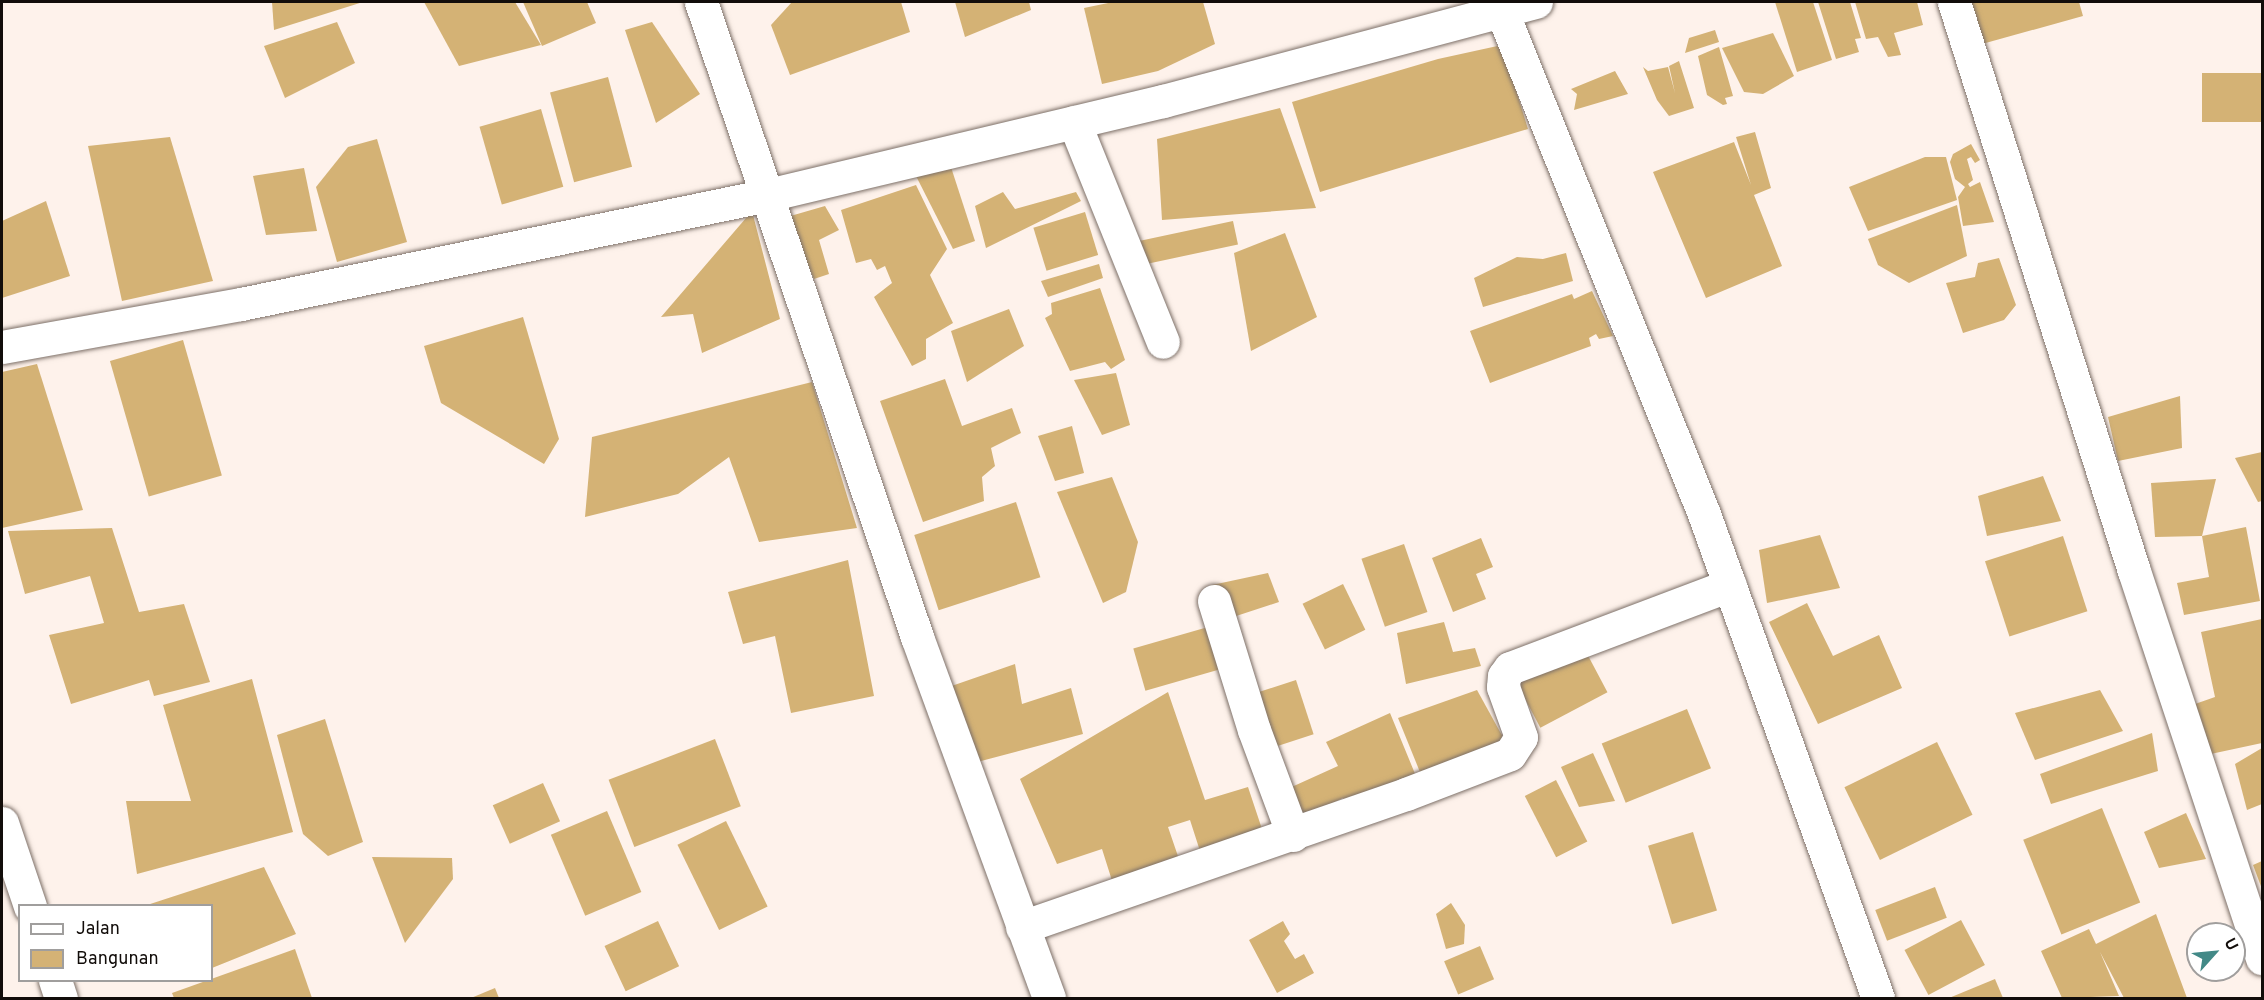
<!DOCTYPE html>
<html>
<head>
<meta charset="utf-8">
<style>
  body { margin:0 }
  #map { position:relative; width:2264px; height:1000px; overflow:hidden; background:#fef2eb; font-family:Overpass,sans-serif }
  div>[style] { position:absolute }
  .building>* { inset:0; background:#d4b275; transform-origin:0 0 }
  .roads { filter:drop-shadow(0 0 2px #7d7068) drop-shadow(0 0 2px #7d7068) }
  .minor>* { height:33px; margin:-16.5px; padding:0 16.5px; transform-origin:16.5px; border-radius:16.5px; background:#fff }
  .trunk>* { height:33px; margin:-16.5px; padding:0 16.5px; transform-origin:16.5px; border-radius:16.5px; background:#fff }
  span { translate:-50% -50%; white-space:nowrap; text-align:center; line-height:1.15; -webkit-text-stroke:5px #fff; paint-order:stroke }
  .frame { position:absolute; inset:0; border:3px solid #120d0a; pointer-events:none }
  .legend { position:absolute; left:18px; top:904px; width:195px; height:78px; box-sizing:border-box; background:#fff; border:2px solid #a09e9d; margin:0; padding:8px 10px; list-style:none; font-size:18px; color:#120d0a }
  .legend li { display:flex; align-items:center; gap:12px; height:30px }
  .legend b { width:30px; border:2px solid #a09e9d }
  .north { position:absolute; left:2186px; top:922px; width:60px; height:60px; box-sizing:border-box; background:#fff; border:2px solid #a09e9d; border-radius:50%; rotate:63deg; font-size:16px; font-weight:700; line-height:24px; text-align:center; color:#120d0a }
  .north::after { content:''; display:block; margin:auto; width:21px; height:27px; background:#428987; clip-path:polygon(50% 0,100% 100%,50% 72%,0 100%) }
</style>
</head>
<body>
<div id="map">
  <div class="building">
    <i style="clip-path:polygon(272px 2px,363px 2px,274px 30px)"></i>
    <i style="clip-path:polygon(424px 2px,515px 2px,541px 45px,459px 66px)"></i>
    <i style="clip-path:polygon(523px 2px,587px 2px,596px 23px,542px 46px)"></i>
    <i style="clip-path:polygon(792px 2px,901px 2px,910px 32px,790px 75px,771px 25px)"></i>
    <i style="clip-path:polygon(955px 2px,1029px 2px,1031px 10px,965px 37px)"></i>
    <i style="clip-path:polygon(1113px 2px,1203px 2px,1215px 44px,1158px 71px,1102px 84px,1084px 8px)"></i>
    <i style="clip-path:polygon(1775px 2px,1813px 2px,1832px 60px,1797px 72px)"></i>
    <i style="clip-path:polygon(1818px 2px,1850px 2px,1861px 38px,1855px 39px,1859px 52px,1836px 59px)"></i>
    <i style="clip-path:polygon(1855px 2px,1917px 2px,1923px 25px,1894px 33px,1901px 55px,1888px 57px,1878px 37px,1866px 39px)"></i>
    <i style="clip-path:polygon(1971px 2px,2079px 2px,2083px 16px,1982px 44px)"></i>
    <i style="clip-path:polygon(337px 22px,355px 63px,285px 98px,264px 46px)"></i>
    <i style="clip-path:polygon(652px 22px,700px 94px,656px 123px,625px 30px)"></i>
    <i style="clip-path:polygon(1715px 30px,1719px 42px,1685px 53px,1689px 38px)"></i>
    <i style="clip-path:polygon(1773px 33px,1794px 76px,1763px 94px,1744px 92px,1722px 48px)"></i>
    <i style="clip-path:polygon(1502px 45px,1528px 129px,1320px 192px,1292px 102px,1438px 59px)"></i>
    <i style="clip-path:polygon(1719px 47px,1733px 96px,1725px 98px,1727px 104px,1723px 105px,1707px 95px,1698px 56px)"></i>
    <i style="clip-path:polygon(1679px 61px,1694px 108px,1669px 116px,1657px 100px,1643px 67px,1648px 71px,1668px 67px,1675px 93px,1669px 66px)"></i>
    <i style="clip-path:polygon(1615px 71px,1628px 94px,1574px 110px,1577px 94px,1571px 89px)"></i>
    <i style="left:2262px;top:73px;width:49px;height:60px;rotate:90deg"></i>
    <i style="left:608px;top:77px;width:93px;height:60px;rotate:75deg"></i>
    <i style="clip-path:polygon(1280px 108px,1316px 208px,1162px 220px,1157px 139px)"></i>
    <i style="left:541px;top:109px;width:81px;height:64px;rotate:74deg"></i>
    <i style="clip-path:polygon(1755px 132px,1771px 188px,1754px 195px,1782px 266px,1706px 298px,1653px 172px,1734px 142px,1751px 185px,1736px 137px)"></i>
    <i style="clip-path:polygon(170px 137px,213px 281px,122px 301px,88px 146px)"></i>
    <i style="clip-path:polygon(377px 139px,407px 242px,337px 262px,316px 187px,348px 147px)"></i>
    <i style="clip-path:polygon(1971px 144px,1980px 160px,1975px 163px,1971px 157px,1967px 159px,1973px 180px,1968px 184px,1970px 187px,1980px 182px,1994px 222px,1963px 226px,1958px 197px,1965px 187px,1955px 179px,1950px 162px,1953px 154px)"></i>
    <i style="clip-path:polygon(1925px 157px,1946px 157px,1957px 200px,1868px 231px,1849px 187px)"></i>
    <i style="clip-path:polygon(949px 161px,975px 241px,953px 249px,914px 172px)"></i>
    <i style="clip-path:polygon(304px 168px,317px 231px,266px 235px,253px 176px)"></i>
    <i style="clip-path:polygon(916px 185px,947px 249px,930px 275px,953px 323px,926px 339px,926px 359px,912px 366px,874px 297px,892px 283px,885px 266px,877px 270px,871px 259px,856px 263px,841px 210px)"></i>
    <i style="clip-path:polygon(1003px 192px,1015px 209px,1076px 192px,1081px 201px,986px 248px,975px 206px)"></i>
    <i style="clip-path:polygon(46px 201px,70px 276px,2px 298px,2px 221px)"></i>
    <i style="clip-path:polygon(1957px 205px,1967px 256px,1909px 283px,1878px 265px,1868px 239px)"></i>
    <i style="clip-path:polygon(825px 206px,839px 230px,819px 240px,829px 274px,814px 279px,787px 217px)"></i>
    <i style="clip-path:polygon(752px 211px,780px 319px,702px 353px,693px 314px,661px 317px)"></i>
    <i style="left:1085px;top:212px;width:45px;height:54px;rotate:73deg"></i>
    <i style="left:1233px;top:221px;width:24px;height:102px;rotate:78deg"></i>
    <i style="clip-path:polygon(1285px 233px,1317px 317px,1251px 351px,1234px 253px)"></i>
    <i style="clip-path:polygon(1566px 253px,1573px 281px,1483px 307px,1474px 278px,1517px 257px,1543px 259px)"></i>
    <i style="clip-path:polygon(1999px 258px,2016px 305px,2004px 320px,1963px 333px,1946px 283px,1975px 277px,1978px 263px)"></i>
    <i style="clip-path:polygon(1099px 264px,1103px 278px,1048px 297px,1041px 281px)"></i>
    <i style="clip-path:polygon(1100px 288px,1125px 360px,1111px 369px,1105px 362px,1070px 371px,1045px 318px,1052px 314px,1051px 303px)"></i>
    <i style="clip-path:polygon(1592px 291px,1613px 336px,1599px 339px,1596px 334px,1589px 338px,1591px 346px,1490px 383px,1470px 331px,1572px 294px,1574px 299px)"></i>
    <i style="clip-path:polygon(1009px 309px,1024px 346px,967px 382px,951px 331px)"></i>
    <i style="clip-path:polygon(523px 317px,559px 439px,544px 464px,441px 403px,424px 346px)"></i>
    <i style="left:183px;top:340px;width:141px;height:76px;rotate:74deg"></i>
    <i style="clip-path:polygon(37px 364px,83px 510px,2px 528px,2px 372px)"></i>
    <i style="clip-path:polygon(1116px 373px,1130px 425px,1102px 435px,1074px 380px)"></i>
    <i style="clip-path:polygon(945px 379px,962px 426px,1012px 408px,1021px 433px,991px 448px,995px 466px,982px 477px,984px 501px,923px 522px,880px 401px)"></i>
    <i style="clip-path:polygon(812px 382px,857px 528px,759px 542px,729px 457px,678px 494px,585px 517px,592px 437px)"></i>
    <i style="clip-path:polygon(2180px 396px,2182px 448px,2118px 461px,2108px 417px)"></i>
    <i style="clip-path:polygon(1072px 426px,1084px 473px,1055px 481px,1038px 436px)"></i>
    <i style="clip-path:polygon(2262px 452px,2262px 501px,2258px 502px,2235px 458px)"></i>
    <i style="clip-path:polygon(2043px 476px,2061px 521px,1987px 536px,1978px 496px)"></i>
    <i style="clip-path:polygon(1112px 477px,1138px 542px,1126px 592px,1103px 603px,1057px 492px)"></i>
    <i style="clip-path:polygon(2216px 479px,2202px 536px,2155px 537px,2151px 483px)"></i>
    <i style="left:1016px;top:502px;width:79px;height:107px;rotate:72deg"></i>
    <i style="clip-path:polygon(2246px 527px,2260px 601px,2184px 615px,2177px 583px,2209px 577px,2202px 536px)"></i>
    <i style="clip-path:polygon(112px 528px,139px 612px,184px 604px,210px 682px,154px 696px,149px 680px,71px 704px,49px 635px,104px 623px,90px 576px,25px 594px,8px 531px)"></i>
    <i style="clip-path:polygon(1820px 535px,1840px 588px,1767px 603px,1759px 550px)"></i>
    <i style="left:2063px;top:536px;width:79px;height:82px;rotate:72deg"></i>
    <i style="clip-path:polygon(1481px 538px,1493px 567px,1476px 574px,1486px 599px,1453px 612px,1432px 558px)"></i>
    <i style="left:1404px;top:544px;width:72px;height:45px;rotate:71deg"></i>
    <i style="clip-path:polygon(848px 560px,874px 696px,791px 713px,775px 636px,743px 644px,728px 592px)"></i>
    <i style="clip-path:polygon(1268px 573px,1279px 602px,1224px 620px,1212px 585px)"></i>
    <i style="left:1343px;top:584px;width:51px;height:45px;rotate:64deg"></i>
    <i style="clip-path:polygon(1807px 603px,1833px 656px,1879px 635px,1902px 688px,1818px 724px,1769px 622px)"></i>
    <i style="clip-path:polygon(2262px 619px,2262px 743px,2206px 755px,2195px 704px,2215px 697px,2201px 632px)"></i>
    <i style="clip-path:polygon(1444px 622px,1453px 652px,1475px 648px,1481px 666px,1406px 684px,1397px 633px)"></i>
    <i style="left:1215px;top:625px;width:44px;height:85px;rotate:74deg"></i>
    <i style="left:1584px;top:648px;width:50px;height:76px;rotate:62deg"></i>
    <i style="clip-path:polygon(1015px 664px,1022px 704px,1071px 688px,1083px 734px,966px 765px,940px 690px)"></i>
    <i style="clip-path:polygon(252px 679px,293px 832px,137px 874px,126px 801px,191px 801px,163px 705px)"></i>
    <i style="left:1296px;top:680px;width:57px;height:52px;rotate:72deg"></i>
    <i style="clip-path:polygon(1477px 690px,1504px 739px,1424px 782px,1398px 718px)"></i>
    <i style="clip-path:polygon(2100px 690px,2123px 731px,2035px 760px,2015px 713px)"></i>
    <i style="clip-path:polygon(1168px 692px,1205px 800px,1248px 787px,1263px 832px,1200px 851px,1190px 820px,1168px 827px,1181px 865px,1114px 887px,1102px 849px,1057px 864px,1020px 779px)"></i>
    <i style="left:1687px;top:709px;width:64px;height:92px;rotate:68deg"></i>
    <i style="clip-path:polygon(1390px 713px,1418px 781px,1350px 812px,1343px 798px,1299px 819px,1285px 790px,1338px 766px,1326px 742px)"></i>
    <i style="clip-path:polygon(325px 719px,363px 842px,328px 856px,303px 834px,277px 735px)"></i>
    <i style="clip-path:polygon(2152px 733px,2158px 771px,2051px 804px,2040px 774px)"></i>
    <i style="left:715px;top:739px;width:72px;height:114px;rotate:69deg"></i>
    <i style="left:1937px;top:742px;width:81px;height:103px;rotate:64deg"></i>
    <i style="clip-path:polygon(2262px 748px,2262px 804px,2247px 810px,2235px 764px)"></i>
    <i style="clip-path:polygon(1593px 753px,1615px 801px,1579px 807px,1561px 767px)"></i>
    <i style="left:1556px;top:780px;width:69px;height:35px;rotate:63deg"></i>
    <i style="left:543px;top:783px;width:42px;height:55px;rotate:66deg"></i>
    <i style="left:2102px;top:808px;width:102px;height:85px;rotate:68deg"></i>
    <i style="left:607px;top:811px;width:88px;height:61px;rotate:67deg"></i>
    <i style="clip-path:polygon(2186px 813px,2206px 859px,2159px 868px,2144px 832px)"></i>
    <i style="left:726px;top:821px;width:95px;height:54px;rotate:64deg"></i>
    <i style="left:1693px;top:832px;width:82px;height:47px;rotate:73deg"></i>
    <i style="clip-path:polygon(372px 857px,452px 858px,453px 879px,405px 943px)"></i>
    <i style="clip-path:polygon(2262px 861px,2262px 889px,2253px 865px)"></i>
    <i style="clip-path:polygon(264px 867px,296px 934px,212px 968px,212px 906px,144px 906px)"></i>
    <i style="left:1935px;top:887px;width:33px;height:64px;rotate:69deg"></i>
    <i style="clip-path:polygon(1451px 903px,1465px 925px,1464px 944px,1446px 949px,1436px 914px)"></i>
    <i style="clip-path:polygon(2156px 914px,2187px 998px,2124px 998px,2100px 952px,2119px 996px,2062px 998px,2041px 951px,2089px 929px,2096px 944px)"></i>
    <i style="left:1961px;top:920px;width:51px;height:64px;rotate:62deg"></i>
    <i style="left:658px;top:921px;width:50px;height:59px;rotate:65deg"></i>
    <i style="clip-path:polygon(1283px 921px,1290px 934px,1284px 941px,1295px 959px,1304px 954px,1314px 973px,1277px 993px,1249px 940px)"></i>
    <i style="left:1480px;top:946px;width:36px;height:39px;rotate:67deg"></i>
    <i style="clip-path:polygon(295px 949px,312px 998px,174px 998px,172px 993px)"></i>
    <i style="clip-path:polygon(1995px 979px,2003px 998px,1949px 998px)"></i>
    <i style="clip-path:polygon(495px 988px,499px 998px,471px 998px)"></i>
  </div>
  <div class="roads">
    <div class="minor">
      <i style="left:701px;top:2px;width:671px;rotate:71.21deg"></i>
      <i style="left:917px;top:637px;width:384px;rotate:69.9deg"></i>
      <i style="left:1498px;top:2px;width:552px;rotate:68.08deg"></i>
      <i style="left:1704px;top:514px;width:514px;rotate:70.23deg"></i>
      <i style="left:1954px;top:2px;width:597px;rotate:72.45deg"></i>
      <i style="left:2134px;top:571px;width:408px;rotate:71.7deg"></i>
      <i style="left:1074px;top:122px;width:237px;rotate:68deg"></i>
      <i style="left:2px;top:347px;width:243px;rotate:-10.2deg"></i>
      <i style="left:241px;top:304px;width:538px;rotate:-11.69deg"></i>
      <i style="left:768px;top:195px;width:406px;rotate:-13.4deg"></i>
      <i style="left:1163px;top:101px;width:386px;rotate:-14.9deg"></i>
      <i style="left:1214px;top:601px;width:135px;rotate:72.8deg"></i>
      <i style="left:1254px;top:730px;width:112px;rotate:69.6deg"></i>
      <i style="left:1022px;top:927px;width:406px;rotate:-19.1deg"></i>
      <i style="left:1406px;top:794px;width:111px;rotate:-21deg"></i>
      <i style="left:1510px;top:754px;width:20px;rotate:-57deg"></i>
      <i style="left:1521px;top:737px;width:53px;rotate:-109.8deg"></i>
      <i style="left:1503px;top:687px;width:11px;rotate:-85deg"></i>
      <i style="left:1504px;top:676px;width:10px;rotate:-53deg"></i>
      <i style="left:1510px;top:668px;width:235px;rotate:-20.7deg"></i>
    </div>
    <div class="trunk">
      <i style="left:2px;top:823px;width:88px;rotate:71.4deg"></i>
      <i style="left:55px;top:980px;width:19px;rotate:72deg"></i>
    </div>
  </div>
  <div class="frame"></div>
  <ul class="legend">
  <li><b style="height:8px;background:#fff"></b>Jalan</li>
  <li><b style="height:16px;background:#d4b275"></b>Bangunan</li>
  </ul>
  <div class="north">U</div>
</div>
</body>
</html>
